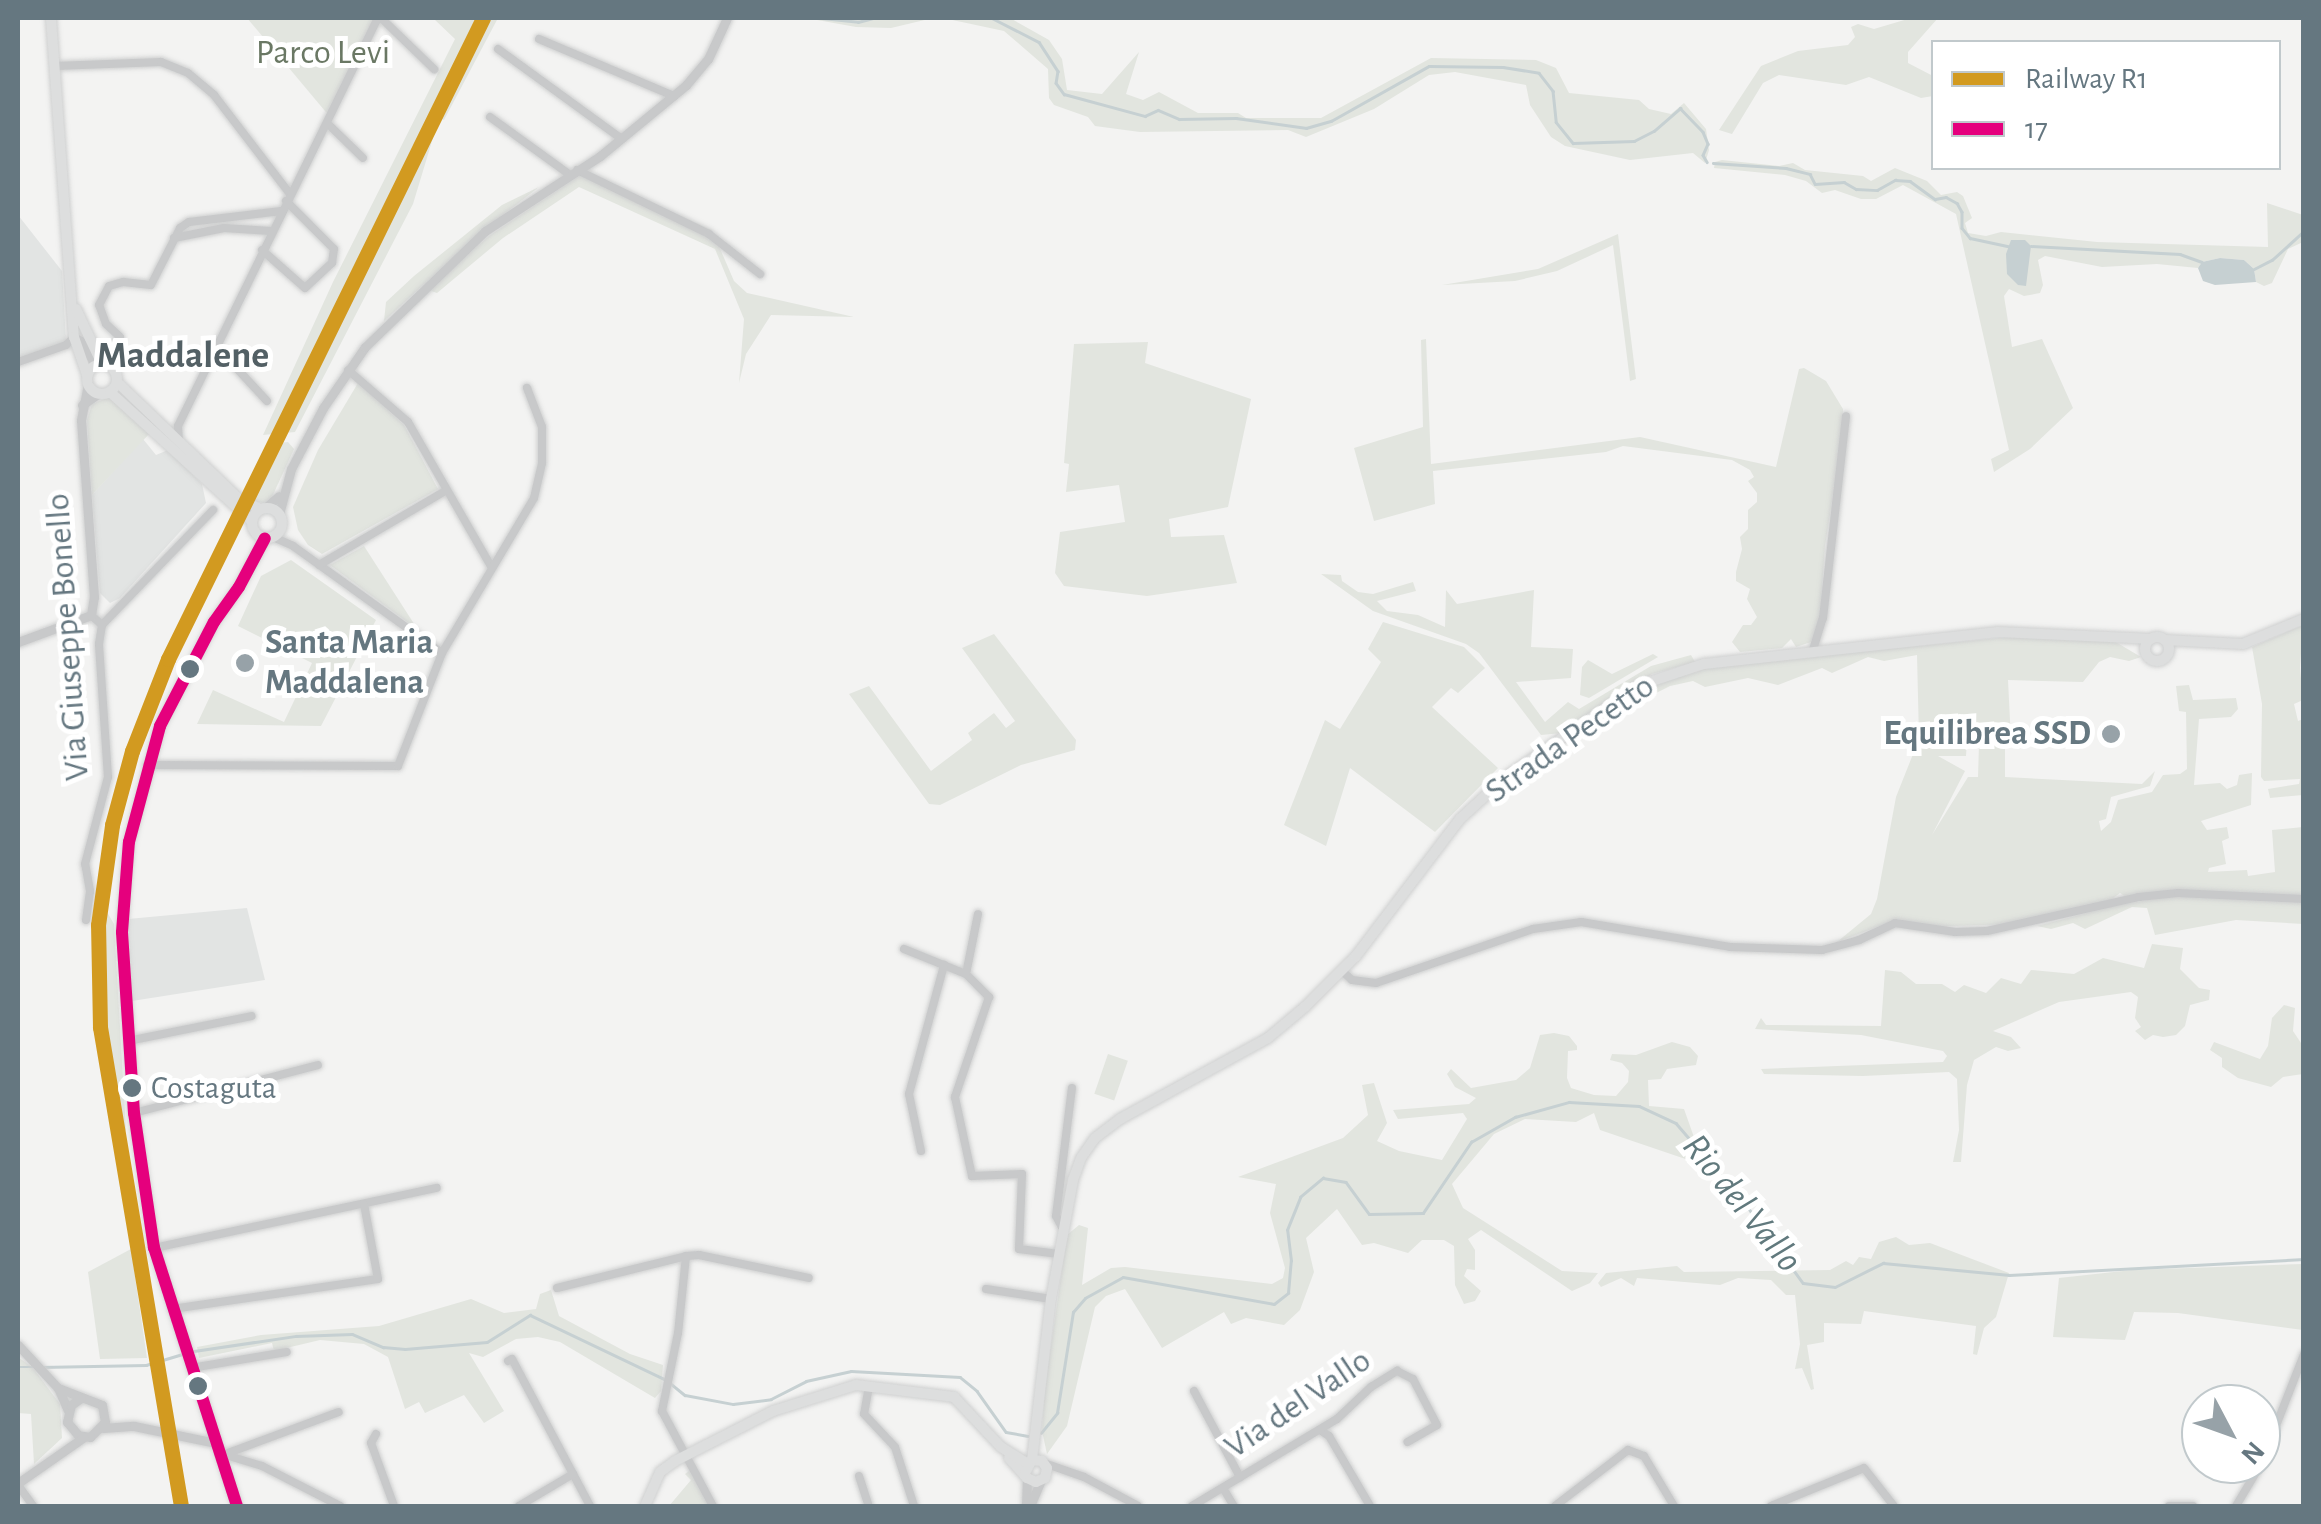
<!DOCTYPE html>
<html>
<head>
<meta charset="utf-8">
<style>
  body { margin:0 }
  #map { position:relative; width:2321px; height:1524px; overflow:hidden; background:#f3f3f2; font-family:"Alegreya Sans",sans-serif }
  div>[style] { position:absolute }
  .built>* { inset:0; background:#e2e4e3 }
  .green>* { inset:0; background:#e2e5df; transform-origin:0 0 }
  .water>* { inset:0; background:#c6d0d2 }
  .stream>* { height:2.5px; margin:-1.25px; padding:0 1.25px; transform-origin:1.25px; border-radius:1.25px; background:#c6d0d2 }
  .roads { filter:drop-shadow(0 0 2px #cfd0d0) drop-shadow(0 0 2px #cfd0d0) }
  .minor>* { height:8px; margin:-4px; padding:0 4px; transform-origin:4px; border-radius:4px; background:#c8c9ca }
  .tertiary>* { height:9px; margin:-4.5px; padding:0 4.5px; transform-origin:4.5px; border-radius:4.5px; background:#c8c9ca }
  .secondary>* { height:10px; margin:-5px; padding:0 5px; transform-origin:5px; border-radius:5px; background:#dddede }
  .secondary>.ring { margin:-5px; padding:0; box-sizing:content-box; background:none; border:10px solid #dddede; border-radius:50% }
  .bus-1>* { height:12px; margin:-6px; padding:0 6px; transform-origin:6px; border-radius:6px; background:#e5007d }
  .rail-1>* { height:15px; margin:-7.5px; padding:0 7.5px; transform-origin:7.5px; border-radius:7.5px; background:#d29a20 }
  .dots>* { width:28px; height:28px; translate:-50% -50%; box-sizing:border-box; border:5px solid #fff; border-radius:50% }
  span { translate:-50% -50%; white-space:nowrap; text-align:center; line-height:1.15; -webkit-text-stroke:10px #fff; paint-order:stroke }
  .bus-label { font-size:32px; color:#657780 }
  .left { translate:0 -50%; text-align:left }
  .park-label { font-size:35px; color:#6a7864 }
  .street-label { font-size:35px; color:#657780 }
  .poi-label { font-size:35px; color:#657780; font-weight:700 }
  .right { translate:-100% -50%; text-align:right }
  .neighbourhood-label { font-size:38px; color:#536065; font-weight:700 }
  .water-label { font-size:38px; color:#61797d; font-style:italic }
  .frame { position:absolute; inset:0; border:20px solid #657780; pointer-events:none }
  .legend { position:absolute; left:1931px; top:40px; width:350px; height:130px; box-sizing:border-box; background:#fff; border:2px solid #c1c9cc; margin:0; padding:12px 18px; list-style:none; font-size:30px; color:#657780 }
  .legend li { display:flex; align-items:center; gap:20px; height:50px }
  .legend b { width:50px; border:2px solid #c1c9cc }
  .north { position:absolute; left:2181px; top:1384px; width:100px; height:100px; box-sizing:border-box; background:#fff; border:2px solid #c1c9cc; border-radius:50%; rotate:131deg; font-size:28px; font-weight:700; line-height:40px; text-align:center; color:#657780 }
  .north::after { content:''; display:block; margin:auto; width:35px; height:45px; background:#97a2a8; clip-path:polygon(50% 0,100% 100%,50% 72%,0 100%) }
</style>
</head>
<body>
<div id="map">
  <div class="built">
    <i style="clip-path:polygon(18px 215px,62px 271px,66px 341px,18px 358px)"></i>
    <i style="clip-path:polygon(143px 439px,156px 455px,168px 450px,202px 484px,206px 503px,120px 598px,110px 603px,100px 593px,92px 495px)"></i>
    <i style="clip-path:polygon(247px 908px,265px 980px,132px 1001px,128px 919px)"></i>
  </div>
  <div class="green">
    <i style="clip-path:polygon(247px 18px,378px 18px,330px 117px)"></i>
    <i style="clip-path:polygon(479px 18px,273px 434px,263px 435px,333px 282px,455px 39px,434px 19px)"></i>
    <i style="clip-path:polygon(489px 18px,498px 18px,444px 120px,439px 118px,413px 204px,295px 432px,284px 433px,421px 155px)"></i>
    <i style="clip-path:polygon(806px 18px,933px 18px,891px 28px,856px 27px)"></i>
    <i style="clip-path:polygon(943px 18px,1010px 18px,1049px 40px,1062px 59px,1067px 90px,1102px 94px,1139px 52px,1126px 94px,1143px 100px,1159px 92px,1198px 113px,1238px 113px,1246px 118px,1321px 118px,1431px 58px,1536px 60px,1556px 68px,1569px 93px,1639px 100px,1649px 109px,1671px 114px,1684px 103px,1706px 129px,1709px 150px,1705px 163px,1693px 153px,1630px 160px,1565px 146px,1551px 137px,1530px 105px,1526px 85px,1455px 72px,1429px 75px,1374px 109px,1306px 137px,1288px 130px,1140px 132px,1095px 126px,1088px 117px,1054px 105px,1049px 98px,1048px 69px,1004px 31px)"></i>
    <i style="clip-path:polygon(1911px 18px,1938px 18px,1908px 52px,1908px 63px,1933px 76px,1933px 96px,1921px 98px,1869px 77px,1846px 85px,1779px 75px,1763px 83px,1732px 134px,1719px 130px,1761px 66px,1798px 51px,1848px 45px,1855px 37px,1851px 27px,1858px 24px,1874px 29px)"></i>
    <i style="clip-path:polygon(1722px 160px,1779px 166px,1793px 163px,1805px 170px,1863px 176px,1871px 181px,1895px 168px,1927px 181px,1941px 195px,1957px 192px,1963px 196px,1972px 218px,1965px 223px,1968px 233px,1986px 236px,2001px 232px,2097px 242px,2268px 247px,2267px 203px,2303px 215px,2303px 242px,2288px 249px,2272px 283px,2264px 286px,2256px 282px,2254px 269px,2244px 260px,2220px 258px,2202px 262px,2198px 268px,2157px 264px,2102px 267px,2045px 256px,2038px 260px,2043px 285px,2040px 293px,2024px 296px,2009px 289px,2004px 296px,2012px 347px,2042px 339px,2073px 408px,2030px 449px,1994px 472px,1991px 459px,2009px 450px,1956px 214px,1903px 185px,1876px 199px,1861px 199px,1835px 190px,1822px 193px,1806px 181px,1785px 175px,1714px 168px,1715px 162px)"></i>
    <i style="clip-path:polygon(585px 172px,712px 230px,734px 281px,747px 293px,854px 317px,771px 315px,746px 354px,739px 383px,744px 319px,715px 249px,579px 187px,503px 238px,437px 293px,428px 290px,489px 236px)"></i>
    <i style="clip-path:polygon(539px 187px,481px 232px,384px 321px,386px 302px,414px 276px,502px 205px)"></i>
    <i style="clip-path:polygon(1618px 234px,1636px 379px,1630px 381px,1613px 245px,1557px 271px,1515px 281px,1442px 285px,1538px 269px)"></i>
    <i style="clip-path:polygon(1426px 339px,1431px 464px,1640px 437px,1776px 467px,1799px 369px,1804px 368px,1826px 381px,1843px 409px,1842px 438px,1825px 546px,1820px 618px,1811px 642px,1796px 647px,1791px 639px,1782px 648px,1740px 652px,1732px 642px,1743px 625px,1751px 625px,1757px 617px,1747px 599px,1750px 589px,1736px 581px,1736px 572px,1742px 549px,1740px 537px,1748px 529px,1748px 510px,1757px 502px,1757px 493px,1748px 481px,1754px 477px,1750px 470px,1732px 460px,1623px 446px,1606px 452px,1433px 471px,1435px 504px,1374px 521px,1354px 448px,1423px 427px,1421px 340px)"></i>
    <i style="clip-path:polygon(1148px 342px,1145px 363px,1251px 399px,1228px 507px,1169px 519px,1171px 537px,1224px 535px,1237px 583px,1147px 596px,1064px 586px,1055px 573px,1060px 532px,1125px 522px,1119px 485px,1066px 492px,1069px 464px,1064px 463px,1074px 344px)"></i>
    <i style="clip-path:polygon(358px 383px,404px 425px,438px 489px,322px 554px,308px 545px,298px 530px,293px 507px,318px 450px)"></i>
    <i style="clip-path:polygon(109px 397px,150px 433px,92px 495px,87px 420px,92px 404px)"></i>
    <i style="clip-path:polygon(288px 442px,294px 449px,272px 497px,264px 503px,252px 501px,280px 443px)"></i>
    <i style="clip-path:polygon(364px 546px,418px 630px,330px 565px)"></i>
    <i style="clip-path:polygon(291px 560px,376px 620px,321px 726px,197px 724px,213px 690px,284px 722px,312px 663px,238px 626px,261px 576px)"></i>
    <i style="clip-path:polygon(1321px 574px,1341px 575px,1342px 581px,1358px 592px,1373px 594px,1413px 582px,1416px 591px,1377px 601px,1387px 611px,1418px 615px,1445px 627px,1446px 590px,1457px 604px,1534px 590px,1531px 647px,1573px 649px,1571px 678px,1516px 682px,1545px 722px,1568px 702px,1579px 709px,1651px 666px,1691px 655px,1695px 662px,1652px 674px,1562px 733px,1541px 735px,1479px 653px,1466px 644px,1373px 611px)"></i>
    <i style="clip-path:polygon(1383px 622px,1464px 647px,1485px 668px,1458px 693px,1451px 688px,1432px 707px,1498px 768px,1435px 832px,1350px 768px,1326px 846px,1284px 825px,1325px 720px,1340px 729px,1381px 662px,1368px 649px)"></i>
    <i style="clip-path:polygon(2303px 625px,2300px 668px,2303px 700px,2294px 704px,2298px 721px,2303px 719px,2303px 795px,2270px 798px,2268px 789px,2299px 784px,2300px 779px,2264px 781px,2261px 777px,2262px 704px,2252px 647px)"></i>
    <i style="clip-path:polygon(994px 634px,1076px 740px,1075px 750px,1021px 765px,940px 805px,929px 804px,849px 694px,869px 686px,931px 771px,972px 740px,968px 733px,994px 713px,1006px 728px,1015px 721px,962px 648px)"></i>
    <i style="clip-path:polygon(2019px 636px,2114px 641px,2141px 657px,2129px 661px,2110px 657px,2099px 662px,2083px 682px,2008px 680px,2011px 741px,1967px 740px,1966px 756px,1938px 756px,1965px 771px,1932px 835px,1968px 777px,1978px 777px,1979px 744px,2005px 745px,2005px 777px,2142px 784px,2155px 771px,2150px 786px,2111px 797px,2106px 819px,2099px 821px,2101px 831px,2111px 822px,2118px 800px,2152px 792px,2163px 775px,2180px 774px,2187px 769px,2186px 712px,2179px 711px,2176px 686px,2189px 685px,2193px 700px,2236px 698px,2238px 709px,2231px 717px,2199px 719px,2194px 785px,2220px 783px,2227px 789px,2237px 785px,2239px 775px,2252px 773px,2251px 805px,2201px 821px,2207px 830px,2227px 827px,2229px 838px,2222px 841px,2226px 864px,2209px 868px,2208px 872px,2247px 870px,2248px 876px,2275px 872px,2272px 830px,2303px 827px,2303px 895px,2173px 890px,2126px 897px,2120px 893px,2108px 902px,2015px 924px,1923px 927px,1898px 919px,1837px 942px,1871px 914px,1877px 899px,1896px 797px,1919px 739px,1917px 655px,1884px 661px,1868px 657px,1832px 673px,1822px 668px,1778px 685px,1748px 678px,1705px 687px,1693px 681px,1670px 686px,1591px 726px,1588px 722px,1645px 688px,1705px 667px)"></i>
    <i style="clip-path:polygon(1653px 654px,1658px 657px,1589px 698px,1580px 695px,1582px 667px,1588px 660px,1612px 674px)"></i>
    <i style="clip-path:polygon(2172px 896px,2303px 903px,2303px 924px,2236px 920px,2155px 935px,2147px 908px,2132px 907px,2085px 929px,2073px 923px,2051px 929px,2037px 926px,2118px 905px)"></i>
    <i style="clip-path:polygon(104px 907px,114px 924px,126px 1130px,120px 1138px,101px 990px)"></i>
    <i style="clip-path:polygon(2152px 944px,2183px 948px,2180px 969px,2199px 988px,2210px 990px,2209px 1000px,2190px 1005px,2185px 1026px,2176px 1035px,2163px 1037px,2153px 1035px,2145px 1040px,2135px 1031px,2141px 1027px,2135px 1018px,2138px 997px,2131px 992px,2059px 1002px,1993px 1031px,2011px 1037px,2021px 1048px,2008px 1051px,1996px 1047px,1974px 1060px,1967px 1085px,1961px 1162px,1953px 1162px,1959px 1130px,1957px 1079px,1949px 1072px,1863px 1076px,1764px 1074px,1761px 1069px,1943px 1062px,1947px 1056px,1943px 1051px,1861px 1035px,1755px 1029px,1761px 1018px,1766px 1025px,1881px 1026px,1885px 970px,1901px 972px,1916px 984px,1942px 984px,1955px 992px,1964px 985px,1986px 993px,2001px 978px,2021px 984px,2031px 970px,2074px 974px,2103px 958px,2144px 968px)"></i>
    <i style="clip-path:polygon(2284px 1005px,2295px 1008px,2293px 1031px,2303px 1046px,2303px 1074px,2283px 1077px,2271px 1087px,2238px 1078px,2222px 1067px,2222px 1058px,2210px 1050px,2214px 1042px,2260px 1059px,2268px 1046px,2272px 1018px)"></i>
    <i style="clip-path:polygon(1554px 1033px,1569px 1036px,1577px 1046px,1577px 1050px,1568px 1051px,1567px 1078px,1571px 1088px,1594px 1095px,1616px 1096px,1628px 1082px,1629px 1071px,1622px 1063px,1610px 1060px,1612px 1054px,1636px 1055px,1672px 1042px,1690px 1047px,1698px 1056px,1696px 1065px,1667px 1069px,1661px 1079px,1648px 1080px,1649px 1106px,1684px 1109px,1695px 1140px,1715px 1165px,1712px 1168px,1600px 1130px,1594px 1113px,1576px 1122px,1525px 1119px,1494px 1134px,1452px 1184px,1463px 1208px,1562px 1271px,1598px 1273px,1590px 1283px,1572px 1291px,1481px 1230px,1468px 1239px,1475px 1250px,1475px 1270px,1467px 1269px,1464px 1276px,1481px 1291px,1475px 1301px,1464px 1304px,1455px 1285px,1454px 1246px,1444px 1240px,1422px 1240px,1408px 1253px,1374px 1243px,1362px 1245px,1337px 1209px,1306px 1238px,1314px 1272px,1300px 1310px,1284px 1325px,1246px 1318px,1231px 1324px,1224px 1312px,1162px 1348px,1125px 1289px,1106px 1296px,1095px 1307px,1067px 1426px,1047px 1454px,1042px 1431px,1045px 1387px,1067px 1235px,1079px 1225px,1088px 1228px,1082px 1285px,1111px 1268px,1125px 1267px,1272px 1284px,1283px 1278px,1285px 1268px,1270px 1213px,1276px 1184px,1238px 1177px,1343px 1138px,1368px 1115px,1362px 1085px,1374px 1083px,1387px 1123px,1377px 1141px,1399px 1151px,1442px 1160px,1467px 1119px,1463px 1113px,1398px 1119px,1393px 1110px,1469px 1104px,1476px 1098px,1455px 1087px,1447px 1074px,1451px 1069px,1471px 1088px,1516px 1080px,1530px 1068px,1540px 1035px)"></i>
    <i style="left:1108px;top:1054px;width:21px;height:42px;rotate:19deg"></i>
    <i style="clip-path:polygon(1896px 1237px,1909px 1245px,1930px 1243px,2009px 1273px,1996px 1317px,1984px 1328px,1977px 1355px,1973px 1354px,1976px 1326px,1864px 1311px,1861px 1324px,1824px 1323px,1824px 1342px,1807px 1345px,1814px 1389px,1811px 1390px,1802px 1368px,1795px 1369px,1800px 1344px,1795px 1295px,1786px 1295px,1771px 1280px,1738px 1278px,1720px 1285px,1637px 1278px,1634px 1286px,1621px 1278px,1601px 1287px,1598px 1283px,1606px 1273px,1677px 1266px,1684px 1272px,1830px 1270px,1846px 1261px,1853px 1265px,1859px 1257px,1871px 1259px,1879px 1242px)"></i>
    <i style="clip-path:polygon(131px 1249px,147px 1358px,100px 1359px,88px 1272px)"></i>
    <i style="clip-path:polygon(2303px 1264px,2303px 1330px,2178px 1313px,2134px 1312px,2125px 1340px,2053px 1337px,2059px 1278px,2132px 1270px)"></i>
    <i style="clip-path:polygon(551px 1290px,559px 1316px,630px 1354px,663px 1365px,661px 1391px,655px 1398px,560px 1342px,538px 1337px,516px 1339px,483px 1357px,469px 1353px,504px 1411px,484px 1423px,464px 1395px,425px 1413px,419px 1402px,405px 1409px,388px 1357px,364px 1344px,320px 1340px,274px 1351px,272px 1343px,199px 1358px,197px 1347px,261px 1335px,379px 1326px,471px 1299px,504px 1313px,536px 1309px,540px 1294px)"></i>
    <i style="clip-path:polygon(18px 1357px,33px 1368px,60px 1404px,62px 1438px,34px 1464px,31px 1414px,18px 1413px)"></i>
    <i style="clip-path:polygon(690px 1470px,709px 1506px,669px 1506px,691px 1480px,685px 1474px)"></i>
  </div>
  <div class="water">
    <i style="clip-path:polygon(2011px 240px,2025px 240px,2031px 246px,2026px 286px,2018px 285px,2007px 274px,2006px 254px)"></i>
    <i style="clip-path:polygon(2220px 258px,2244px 260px,2254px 269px,2256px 282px,2215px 285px,2203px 281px,2198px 268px,2202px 262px)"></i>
  </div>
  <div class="stream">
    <i style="left:822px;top:18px;width:36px;rotate:6deg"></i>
    <i style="left:858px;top:22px;width:16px;rotate:-15deg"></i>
    <i style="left:992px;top:18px;width:53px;rotate:27.1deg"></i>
    <i style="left:1039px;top:42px;width:35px;rotate:57deg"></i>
    <i style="left:1058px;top:71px;width:12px;rotate:99deg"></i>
    <i style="left:1056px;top:83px;width:14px;rotate:54deg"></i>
    <i style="left:1064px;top:94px;width:84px;rotate:15.2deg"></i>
    <i style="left:1145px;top:116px;width:14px;rotate:-25deg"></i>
    <i style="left:1158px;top:110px;width:23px;rotate:23deg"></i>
    <i style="left:1179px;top:119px;width:57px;rotate:-1deg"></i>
    <i style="left:1236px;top:118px;width:71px;rotate:8.1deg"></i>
    <i style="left:1306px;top:128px;width:26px;rotate:-16deg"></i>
    <i style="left:1331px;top:121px;width:112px;rotate:-29.3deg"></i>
    <i style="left:1429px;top:66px;width:74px;rotate:0.8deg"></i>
    <i style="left:1503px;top:67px;width:36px;rotate:9deg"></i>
    <i style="left:1539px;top:73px;width:23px;rotate:52deg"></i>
    <i style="left:1553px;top:91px;width:31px;rotate:84deg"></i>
    <i style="left:1556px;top:122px;width:27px;rotate:51deg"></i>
    <i style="left:1573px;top:143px;width:61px;rotate:-1.9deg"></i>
    <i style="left:1634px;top:141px;width:22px;rotate:-27deg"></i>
    <i style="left:1654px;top:131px;width:35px;rotate:-41deg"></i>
    <i style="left:1680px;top:108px;width:33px;rotate:46deg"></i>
    <i style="left:1703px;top:132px;width:13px;rotate:67deg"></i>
    <i style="left:1708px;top:144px;width:12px;rotate:114deg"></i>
    <i style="left:1703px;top:155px;width:8px;rotate:60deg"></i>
    <i style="left:1713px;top:163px;width:73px;rotate:3.9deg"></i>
    <i style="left:1786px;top:168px;width:25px;rotate:14deg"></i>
    <i style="left:1810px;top:174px;width:11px;rotate:63deg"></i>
    <i style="left:1815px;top:184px;width:29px;rotate:-4deg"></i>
    <i style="left:1844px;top:182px;width:14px;rotate:30deg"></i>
    <i style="left:1856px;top:189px;width:21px;rotate:3deg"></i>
    <i style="left:1877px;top:190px;width:21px;rotate:-29deg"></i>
    <i style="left:1895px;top:180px;width:15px;rotate:4deg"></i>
    <i style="left:1910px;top:181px;width:31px;rotate:36deg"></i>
    <i style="left:1935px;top:199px;width:11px;rotate:-10deg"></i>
    <i style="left:1946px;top:197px;width:13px;rotate:29deg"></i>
    <i style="left:1957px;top:203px;width:10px;rotate:61deg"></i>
    <i style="left:1962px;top:212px;width:16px;rotate:90deg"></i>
    <i style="left:1962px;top:228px;width:13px;rotate:51deg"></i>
    <i style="left:1970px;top:238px;width:40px;rotate:12deg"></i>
    <i style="left:2031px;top:246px;width:149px;rotate:3.1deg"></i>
    <i style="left:2180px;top:254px;width:23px;rotate:20deg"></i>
    <i style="left:2254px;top:269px;width:20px;rotate:-27deg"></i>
    <i style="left:2272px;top:260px;width:43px;rotate:-42.2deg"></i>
    <i style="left:194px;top:1351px;width:103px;rotate:-8.4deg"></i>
    <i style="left:296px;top:1336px;width:56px;rotate:-2deg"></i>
    <i style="left:352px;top:1334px;width:34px;rotate:23deg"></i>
    <i style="left:383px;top:1347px;width:22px;rotate:5deg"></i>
    <i style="left:405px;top:1349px;width:82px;rotate:-4.9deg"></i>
    <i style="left:487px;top:1342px;width:51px;rotate:-32.1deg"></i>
    <i style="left:530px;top:1315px;width:148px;rotate:25.5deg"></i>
    <i style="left:18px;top:1367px;width:15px"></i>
    <i style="left:41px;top:1367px;width:105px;rotate:-1.1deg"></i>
    <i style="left:146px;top:1365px;width:42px;rotate:-16.7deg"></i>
    <i style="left:670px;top:1383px;width:19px;rotate:39deg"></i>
    <i style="left:685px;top:1395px;width:49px;rotate:10.6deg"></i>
    <i style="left:733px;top:1404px;width:38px;rotate:-7deg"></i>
    <i style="left:771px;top:1399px;width:39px;rotate:-27deg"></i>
    <i style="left:806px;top:1381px;width:46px;rotate:-12.5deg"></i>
    <i style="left:851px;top:1371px;width:109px;rotate:3.2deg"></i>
    <i style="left:960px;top:1377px;width:22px;rotate:39deg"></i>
    <i style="left:977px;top:1391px;width:50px;rotate:54.7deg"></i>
    <i style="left:1006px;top:1432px;width:22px;rotate:10deg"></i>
    <i style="left:1041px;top:1433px;width:26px;rotate:-51deg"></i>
    <i style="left:1057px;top:1413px;width:102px;rotate:-81deg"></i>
    <i style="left:1073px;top:1312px;width:18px;rotate:-49deg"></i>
    <i style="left:1085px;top:1298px;width:43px;rotate:-28.9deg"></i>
    <i style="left:1123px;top:1277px;width:153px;rotate:10.1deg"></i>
    <i style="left:1274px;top:1304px;width:18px;rotate:-38deg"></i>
    <i style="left:1288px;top:1293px;width:32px;rotate:-85deg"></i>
    <i style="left:1291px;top:1261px;width:31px;rotate:-97deg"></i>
    <i style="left:1287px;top:1230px;width:35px;rotate:-68deg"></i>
    <i style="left:1300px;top:1197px;width:30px;rotate:-40deg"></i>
    <i style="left:1323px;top:1178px;width:23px;rotate:10deg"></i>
    <i style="left:1346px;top:1182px;width:39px;rotate:54deg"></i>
    <i style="left:1369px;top:1214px;width:54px;rotate:-1.1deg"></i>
    <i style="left:1423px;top:1213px;width:86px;rotate:-55.9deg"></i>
    <i style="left:1471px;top:1142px;width:51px;rotate:-29.6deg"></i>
    <i style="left:1515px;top:1117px;width:56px;rotate:-15.5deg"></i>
    <i style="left:1569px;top:1102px;width:70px;rotate:3.3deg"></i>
    <i style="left:1639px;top:1106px;width:41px;rotate:24.7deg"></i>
    <i style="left:1676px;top:1123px;width:104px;rotate:49.3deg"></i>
    <i style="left:1744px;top:1202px;width:100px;rotate:53.9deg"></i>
    <i style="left:1803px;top:1283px;width:32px;rotate:7deg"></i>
    <i style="left:1835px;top:1287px;width:54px;rotate:-26.6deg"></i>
    <i style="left:1883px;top:1263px;width:127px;rotate:5.4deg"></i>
    <i style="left:2009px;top:1275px;width:295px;rotate:-3.1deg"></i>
  </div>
  <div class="roads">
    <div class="minor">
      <i style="left:381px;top:18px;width:74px;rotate:43.9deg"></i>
      <i style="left:539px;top:39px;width:147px;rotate:22.9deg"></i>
      <i style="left:498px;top:49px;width:153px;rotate:36deg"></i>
      <i style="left:55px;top:66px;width:106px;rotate:-2.2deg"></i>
      <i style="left:161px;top:62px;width:29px;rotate:22deg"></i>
      <i style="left:188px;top:73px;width:34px;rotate:40deg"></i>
      <i style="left:214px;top:95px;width:125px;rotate:52.5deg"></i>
      <i style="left:490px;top:117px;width:99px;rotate:35.9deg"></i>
      <i style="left:327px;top:123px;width:50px;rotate:44.2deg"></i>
      <i style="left:577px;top:170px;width:147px;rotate:25.9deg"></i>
      <i style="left:709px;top:234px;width:65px;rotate:38.1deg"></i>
      <i style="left:174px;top:238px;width:51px;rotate:-11.3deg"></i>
      <i style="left:224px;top:228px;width:47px;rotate:3.7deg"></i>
      <i style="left:262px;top:250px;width:57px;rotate:41.5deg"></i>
      <i style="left:305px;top:288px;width:37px;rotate:-43deg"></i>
      <i style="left:332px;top:263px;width:14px;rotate:-82deg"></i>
      <i style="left:334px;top:249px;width:68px;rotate:-135deg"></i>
      <i style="left:216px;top:346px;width:75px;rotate:47.2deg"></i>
      <i style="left:18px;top:362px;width:51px;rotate:-19.5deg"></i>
      <i style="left:66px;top:345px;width:11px;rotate:-45deg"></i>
      <i style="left:74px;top:337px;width:8px;rotate:30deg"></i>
      <i style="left:81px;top:341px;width:28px;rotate:60deg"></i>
      <i style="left:108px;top:365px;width:30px;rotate:-67deg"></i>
      <i style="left:120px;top:337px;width:19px;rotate:-137deg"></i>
      <i style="left:106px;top:324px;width:20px;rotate:-110deg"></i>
      <i style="left:99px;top:305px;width:21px;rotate:-62deg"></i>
      <i style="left:109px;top:286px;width:15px;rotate:-16deg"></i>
      <i style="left:123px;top:282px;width:28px;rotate:6deg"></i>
      <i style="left:151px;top:285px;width:64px;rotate:-63deg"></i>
      <i style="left:180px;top:228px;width:11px;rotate:-34deg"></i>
      <i style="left:189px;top:222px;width:93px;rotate:-6.8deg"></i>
      <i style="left:348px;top:370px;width:79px;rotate:40.9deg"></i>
      <i style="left:408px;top:422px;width:168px;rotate:60.1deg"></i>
      <i style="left:179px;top:441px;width:15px;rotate:-94deg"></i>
      <i style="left:178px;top:426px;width:454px;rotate:-63.9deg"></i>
      <i style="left:273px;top:537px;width:22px;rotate:24deg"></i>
      <i style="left:293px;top:546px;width:183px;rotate:35.7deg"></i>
      <i style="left:319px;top:565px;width:148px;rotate:-30.4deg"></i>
      <i style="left:102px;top:625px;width:160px;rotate:-46deg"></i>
      <i style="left:1812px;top:653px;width:37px;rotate:-73deg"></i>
      <i style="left:1823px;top:618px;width:203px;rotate:-83.5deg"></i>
      <i style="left:147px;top:765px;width:251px;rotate:0.2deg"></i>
      <i style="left:398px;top:766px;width:121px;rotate:-68.7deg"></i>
      <i style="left:442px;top:653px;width:180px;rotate:-59.3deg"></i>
      <i style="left:534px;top:498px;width:36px;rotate:-77deg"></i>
      <i style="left:542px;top:463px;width:36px;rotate:-90deg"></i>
      <i style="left:542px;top:427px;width:42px;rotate:-111deg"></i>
      <i style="left:86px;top:920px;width:29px;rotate:-82deg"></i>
      <i style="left:90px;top:891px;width:27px;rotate:-100deg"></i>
      <i style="left:85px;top:864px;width:90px;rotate:-75.2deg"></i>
      <i style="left:108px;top:777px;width:133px;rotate:-93.9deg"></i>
      <i style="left:99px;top:644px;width:19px;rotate:-81deg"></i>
      <i style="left:102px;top:625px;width:15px;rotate:-138deg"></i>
      <i style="left:904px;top:949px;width:67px;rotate:22deg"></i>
      <i style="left:966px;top:974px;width:33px;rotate:45deg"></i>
      <i style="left:989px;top:997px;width:106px;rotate:108.8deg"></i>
      <i style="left:955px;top:1097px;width:81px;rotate:77.9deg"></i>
      <i style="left:972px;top:1176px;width:50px;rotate:-2.3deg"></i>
      <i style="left:1022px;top:1174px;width:75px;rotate:92.3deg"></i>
      <i style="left:1019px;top:1249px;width:40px;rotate:7.1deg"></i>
      <i style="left:1342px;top:971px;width:13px;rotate:42deg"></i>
      <i style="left:1352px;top:980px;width:24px;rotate:7deg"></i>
      <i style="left:1376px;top:983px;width:166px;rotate:-19deg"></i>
      <i style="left:1533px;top:929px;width:49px;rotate:-8.3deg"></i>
      <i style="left:1581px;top:922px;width:151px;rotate:9.5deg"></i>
      <i style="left:1730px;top:947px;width:92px;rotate:1.9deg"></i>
      <i style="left:1822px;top:950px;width:38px;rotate:-15deg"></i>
      <i style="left:1859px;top:940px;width:40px;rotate:-25deg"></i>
      <i style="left:1895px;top:923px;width:61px;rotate:8.5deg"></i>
      <i style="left:1955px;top:932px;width:32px;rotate:-2deg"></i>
      <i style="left:1987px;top:931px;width:156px;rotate:-12.6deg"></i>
      <i style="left:2139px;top:897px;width:39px;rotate:-6deg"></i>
      <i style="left:2178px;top:893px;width:126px;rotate:2.7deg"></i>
      <i style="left:966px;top:974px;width:61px;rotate:-78.7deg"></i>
      <i style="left:128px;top:1041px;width:126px;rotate:-11.4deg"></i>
      <i style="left:134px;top:1113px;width:190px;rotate:-14.6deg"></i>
      <i style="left:921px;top:1151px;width:58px;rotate:-101.9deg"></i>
      <i style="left:909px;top:1094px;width:134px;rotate:-74.8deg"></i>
      <i style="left:1064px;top:1231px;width:17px;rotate:-118deg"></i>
      <i style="left:1056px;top:1216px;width:129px;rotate:-82.9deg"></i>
      <i style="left:154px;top:1248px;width:289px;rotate:-12deg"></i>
      <i style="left:686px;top:1256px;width:13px;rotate:-4deg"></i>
      <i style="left:699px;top:1255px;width:112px;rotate:11.8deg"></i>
      <i style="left:557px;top:1288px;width:133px;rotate:-13.9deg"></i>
      <i style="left:686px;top:1256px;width:77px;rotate:95.9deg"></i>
      <i style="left:678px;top:1333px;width:80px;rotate:101.6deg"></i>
      <i style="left:662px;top:1411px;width:108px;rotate:61.8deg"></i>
      <i style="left:986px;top:1289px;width:66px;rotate:8.7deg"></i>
      <i style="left:172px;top:1309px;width:208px;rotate:-8.3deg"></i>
      <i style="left:378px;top:1279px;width:76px;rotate:-100.6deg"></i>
      <i style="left:508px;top:1361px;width:4px;rotate:-27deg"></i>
      <i style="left:512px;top:1359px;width:166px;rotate:62deg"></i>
      <i style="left:191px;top:1368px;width:97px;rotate:-9.5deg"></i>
      <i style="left:869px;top:1386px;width:28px;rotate:100deg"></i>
      <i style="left:864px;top:1414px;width:45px;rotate:46.8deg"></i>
      <i style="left:895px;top:1447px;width:62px;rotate:72.1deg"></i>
      <i style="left:1194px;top:1391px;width:98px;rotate:61.9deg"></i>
      <i style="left:1320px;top:1430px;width:11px;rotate:34deg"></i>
      <i style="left:1329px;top:1436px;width:81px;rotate:59.6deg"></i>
      <i style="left:376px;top:1434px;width:10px;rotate:119deg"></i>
      <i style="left:371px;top:1443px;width:67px;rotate:69.9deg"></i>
      <i style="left:219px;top:1453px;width:45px;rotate:16.8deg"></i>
      <i style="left:262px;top:1466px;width:88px;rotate:27.1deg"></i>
      <i style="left:228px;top:1453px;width:118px;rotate:-20.3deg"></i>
      <i style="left:1044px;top:1463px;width:42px;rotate:19.3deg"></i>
      <i style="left:1084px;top:1477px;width:61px;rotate:28.2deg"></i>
      <i style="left:2261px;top:1464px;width:118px;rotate:-68.6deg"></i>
      <i style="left:859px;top:1476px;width:32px;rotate:72deg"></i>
      <i style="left:18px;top:1485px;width:26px;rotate:54deg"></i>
      <i style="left:1223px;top:1488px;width:21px;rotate:59deg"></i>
      <i style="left:519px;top:1506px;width:63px;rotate:-30.7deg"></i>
      <i style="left:1192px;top:1506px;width:169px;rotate:-31deg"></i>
      <i style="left:1337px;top:1419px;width:47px;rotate:-43.3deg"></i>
      <i style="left:1371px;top:1387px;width:31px;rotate:-32deg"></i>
      <i style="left:1397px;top:1371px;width:18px;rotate:27deg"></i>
      <i style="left:1413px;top:1379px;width:52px;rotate:62.4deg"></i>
      <i style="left:1437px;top:1425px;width:34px;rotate:150deg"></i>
      <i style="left:1555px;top:1506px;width:92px;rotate:-37.5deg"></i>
      <i style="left:1628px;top:1450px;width:17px;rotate:21deg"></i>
      <i style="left:1644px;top:1456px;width:58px;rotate:59deg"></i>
      <i style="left:1771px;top:1506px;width:100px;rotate:-22.2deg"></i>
      <i style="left:1864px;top:1468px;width:48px;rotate:51.7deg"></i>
      <i style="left:2169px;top:1506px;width:24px"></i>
      <i style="left:2236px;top:1506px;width:49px;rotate:-59.2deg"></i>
    </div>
    <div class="tertiary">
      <i style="left:82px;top:405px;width:19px;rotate:-35deg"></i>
      <i style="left:265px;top:508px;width:18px;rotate:-41deg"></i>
      <i style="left:279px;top:514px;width:47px;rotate:-75.1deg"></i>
      <i style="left:291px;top:469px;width:69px;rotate:-62.3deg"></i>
      <i style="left:323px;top:408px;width:74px;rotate:-55.5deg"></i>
      <i style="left:365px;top:347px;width:167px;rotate:-44deg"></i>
      <i style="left:485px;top:231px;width:137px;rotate:-33.1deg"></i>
      <i style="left:600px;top:156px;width:112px;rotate:-39.5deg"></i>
      <i style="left:686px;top:85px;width:34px;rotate:-50deg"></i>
      <i style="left:708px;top:59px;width:45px;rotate:-65.1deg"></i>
      <i style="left:18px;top:642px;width:78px;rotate:-20.3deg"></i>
      <i style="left:91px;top:615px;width:18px;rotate:-81deg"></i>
      <i style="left:94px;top:597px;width:177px;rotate:-94.2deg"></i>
      <i style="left:81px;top:420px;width:37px;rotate:-79deg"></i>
      <i style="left:18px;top:1345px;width:59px;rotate:47.1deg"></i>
      <i style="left:58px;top:1388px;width:24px;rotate:66deg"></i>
      <i style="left:58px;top:1388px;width:47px;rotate:21.1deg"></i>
      <i style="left:102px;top:1405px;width:17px;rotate:80deg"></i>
      <i style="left:105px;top:1422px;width:21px;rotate:135deg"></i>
      <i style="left:90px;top:1437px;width:12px;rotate:-171deg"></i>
      <i style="left:78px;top:1435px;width:17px;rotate:-130deg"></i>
      <i style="left:67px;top:1422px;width:17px;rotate:-77deg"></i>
      <i style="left:71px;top:1405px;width:12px;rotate:-35deg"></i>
      <i style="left:103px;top:1428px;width:31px;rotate:-4deg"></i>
      <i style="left:134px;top:1426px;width:84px;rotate:11.7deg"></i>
      <i style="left:18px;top:1483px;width:80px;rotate:-34.9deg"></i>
      <i style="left:1026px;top:1506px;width:28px;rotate:-88deg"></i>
      <i style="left:1030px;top:1506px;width:26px;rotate:-67deg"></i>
    </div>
    <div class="secondary">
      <i style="left:51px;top:18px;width:320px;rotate:85.9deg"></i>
      <i style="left:74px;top:337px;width:40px;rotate:71.1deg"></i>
      <i style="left:76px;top:309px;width:61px;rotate:64.7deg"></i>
      <i class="ring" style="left:87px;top:364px;width:20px;height:20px"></i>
      <i style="left:117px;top:382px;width:169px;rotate:43.8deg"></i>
      <i style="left:239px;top:499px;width:23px;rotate:25deg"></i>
      <i style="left:110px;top:392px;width:192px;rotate:42.3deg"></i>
      <i class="ring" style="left:252px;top:508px;width:20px;height:20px"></i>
      <i class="ring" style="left:2145px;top:637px;width:14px;height:14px"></i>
      <i style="left:2165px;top:640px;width:78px;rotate:2.9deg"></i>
      <i style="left:2243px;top:644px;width:66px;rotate:-22.3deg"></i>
      <i style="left:1009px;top:1458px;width:27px;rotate:48deg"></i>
      <i style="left:1027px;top:1478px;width:10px;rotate:24deg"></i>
      <i style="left:1036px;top:1482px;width:10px;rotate:-24deg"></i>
      <i style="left:1045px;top:1478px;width:10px;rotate:-79deg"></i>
      <i style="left:1047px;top:1468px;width:9px;rotate:-126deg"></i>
      <i style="left:1042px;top:1461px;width:10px;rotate:-174deg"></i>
      <i style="left:1032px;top:1460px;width:15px;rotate:118deg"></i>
      <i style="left:1032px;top:1460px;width:162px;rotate:-83.3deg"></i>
      <i style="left:1051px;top:1299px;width:121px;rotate:-79.5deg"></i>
      <i style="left:1073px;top:1180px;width:23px;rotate:-70deg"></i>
      <i style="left:1081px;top:1158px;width:24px;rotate:-55deg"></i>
      <i style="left:1095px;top:1138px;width:31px;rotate:-37deg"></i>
      <i style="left:1120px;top:1119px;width:169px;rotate:-28.7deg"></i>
      <i style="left:1268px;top:1038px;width:48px;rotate:-40deg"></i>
      <i style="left:1305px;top:1007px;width:72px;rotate:-45deg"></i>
      <i style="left:1356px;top:956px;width:172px;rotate:-52.8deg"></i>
      <i style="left:1460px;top:819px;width:64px;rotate:-42.5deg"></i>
      <i style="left:1507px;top:776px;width:158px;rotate:-34.7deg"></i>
      <i style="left:1637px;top:686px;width:71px;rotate:-18.2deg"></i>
      <i style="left:1704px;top:664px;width:296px;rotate:-6.2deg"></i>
      <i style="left:1998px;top:632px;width:153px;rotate:2.6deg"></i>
      <i style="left:237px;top:1506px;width:271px;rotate:-107.8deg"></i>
      <i style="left:154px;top:1248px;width:136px;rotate:-98.4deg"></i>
      <i style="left:134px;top:1113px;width:181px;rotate:-93.8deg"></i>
      <i style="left:122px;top:932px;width:90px;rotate:-85.6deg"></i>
      <i style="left:129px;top:842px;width:120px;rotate:-75deg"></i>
      <i style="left:160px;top:726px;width:117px;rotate:-62.6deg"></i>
      <i style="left:214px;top:622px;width:43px;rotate:-54.5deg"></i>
      <i style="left:239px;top:587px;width:55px;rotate:-62deg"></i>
      <i style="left:645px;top:1506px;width:37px;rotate:-66deg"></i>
      <i style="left:660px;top:1472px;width:19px;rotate:-36deg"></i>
      <i style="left:675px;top:1461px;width:110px;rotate:-27deg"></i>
      <i style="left:773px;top:1411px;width:87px;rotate:-17.4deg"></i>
      <i style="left:856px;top:1385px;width:99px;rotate:7deg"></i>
      <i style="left:954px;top:1397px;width:69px;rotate:46.8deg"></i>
      <i style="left:1001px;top:1447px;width:31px;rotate:32deg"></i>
    </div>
  </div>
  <div class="bus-1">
    <i style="left:237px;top:1506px;width:271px;rotate:-107.8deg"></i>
    <i style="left:154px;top:1248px;width:136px;rotate:-98.4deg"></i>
    <i style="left:134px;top:1113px;width:181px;rotate:-93.8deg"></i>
    <i style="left:122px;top:932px;width:90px;rotate:-85.6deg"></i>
    <i style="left:129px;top:842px;width:120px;rotate:-75deg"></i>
    <i style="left:160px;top:726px;width:117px;rotate:-62.6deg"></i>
    <i style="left:214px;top:622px;width:43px;rotate:-54.5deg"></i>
    <i style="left:239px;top:587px;width:55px;rotate:-62deg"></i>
  </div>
  <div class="rail-1">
    <i style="left:181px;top:1506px;width:486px;rotate:-99.6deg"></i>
    <i style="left:100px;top:1027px;width:102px;rotate:-91.1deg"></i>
    <i style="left:98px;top:925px;width:101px;rotate:-82deg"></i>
    <i style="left:112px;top:825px;width:77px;rotate:-74.9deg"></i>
    <i style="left:132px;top:751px;width:99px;rotate:-68.6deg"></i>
    <i style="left:168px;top:659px;width:714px;rotate:-63.83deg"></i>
  </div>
  <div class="dots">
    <i style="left:245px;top:663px;background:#97a2a8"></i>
    <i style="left:190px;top:669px;background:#657780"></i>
    <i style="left:2111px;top:734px;background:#97a2a8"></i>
    <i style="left:132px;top:1088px;background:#657780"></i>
    <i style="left:198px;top:1386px;background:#657780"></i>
  </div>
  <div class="bus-label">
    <span class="left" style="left:151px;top:1088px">Costaguta</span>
  </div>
  <div class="park-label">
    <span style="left:323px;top:53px">Parco Levi</span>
  </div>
  <div class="street-label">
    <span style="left:68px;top:637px;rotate:-94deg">Via Giuseppe Bonello</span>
    <span style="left:1570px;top:739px;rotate:-35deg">Strada Pecetto</span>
    <span style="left:1298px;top:1404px;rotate:-34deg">Via del Vallo</span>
  </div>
  <div class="poi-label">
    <span class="left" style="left:265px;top:663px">Santa Maria<br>Maddalena</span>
    <span class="right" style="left:2091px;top:734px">Equilibrea SSD</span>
  </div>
  <div class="neighbourhood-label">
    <span style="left:183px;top:357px">Maddalene</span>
  </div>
  <div class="water-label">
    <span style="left:1741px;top:1204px;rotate:51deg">Rio del Vallo</span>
  </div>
  <div class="frame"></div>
  <ul class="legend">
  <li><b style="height:12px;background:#d29a20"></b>Railway R1</li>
  <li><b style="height:12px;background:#e5007d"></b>17</li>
  </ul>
  <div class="north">N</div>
</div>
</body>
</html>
